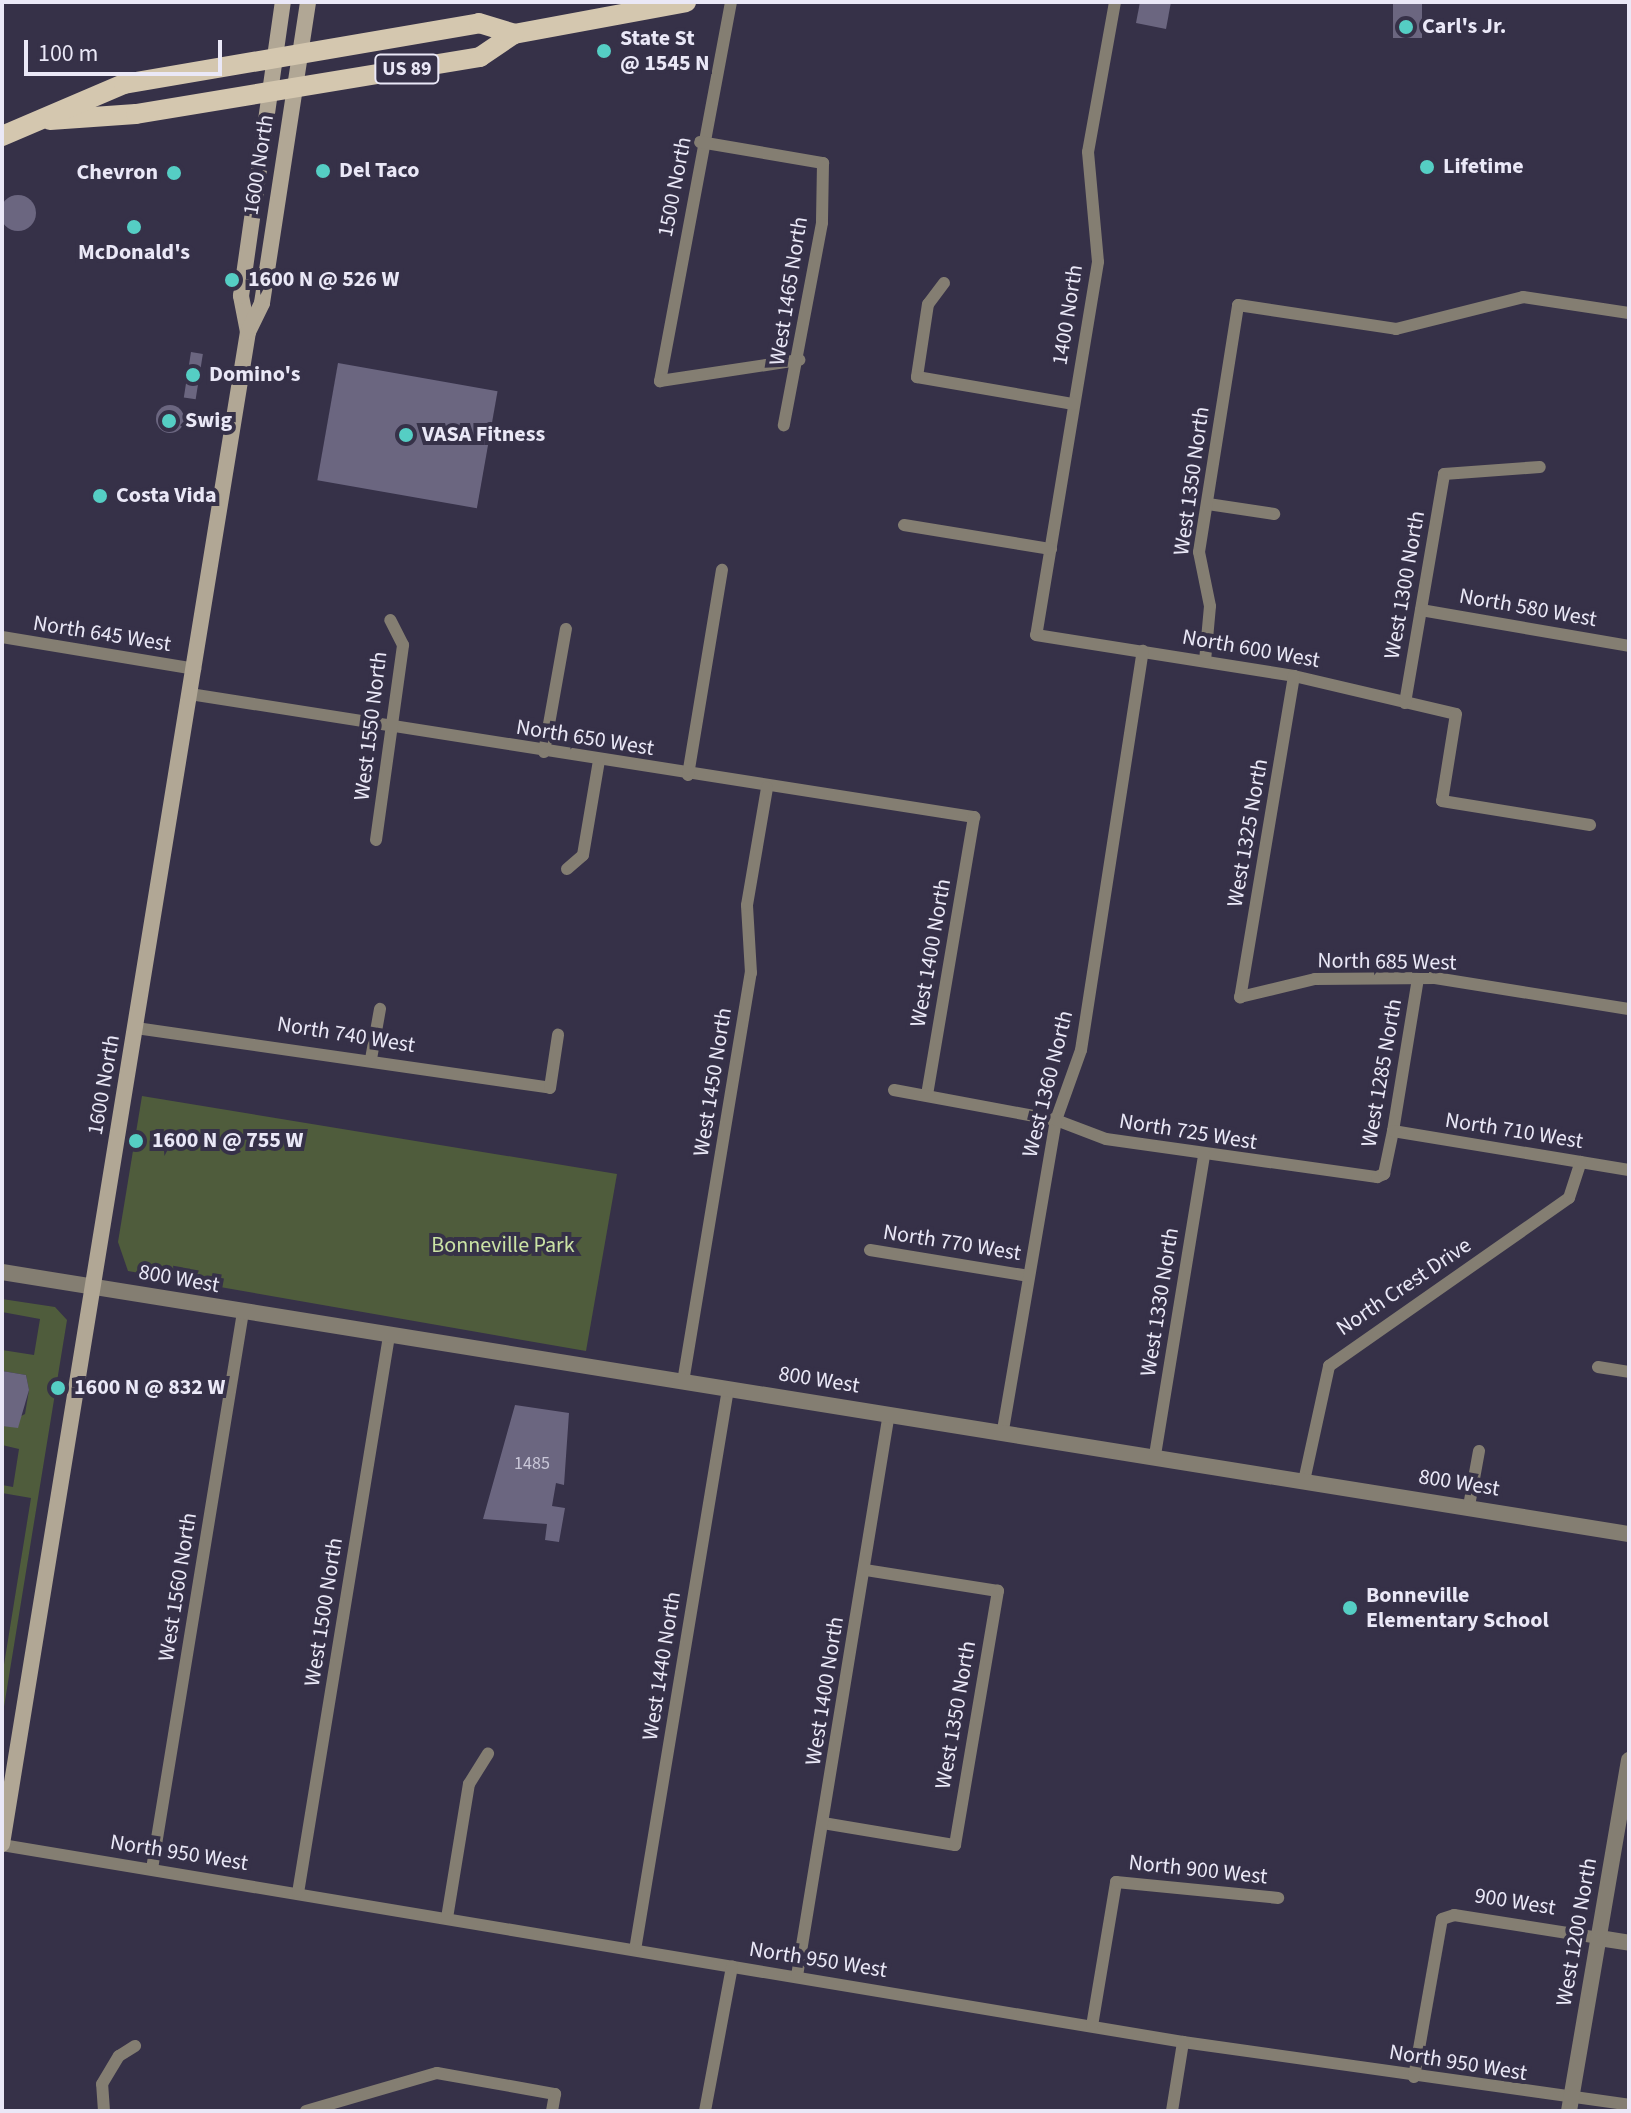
<!DOCTYPE html>
<html>
<head>
<meta charset="utf-8">
<style>
  body { margin:0 }
  #map { position:relative; width:1631px; height:2113px; overflow:hidden; background:#363148; font-family:"Source Sans 3",sans-serif }
  div>[style] { position:absolute }
  .green>* { inset:0; background:#4f5c3c }
  .building>* { inset:0; background:#6b6680; transform-origin:0 0 }
  .round { border-radius:50% }
  .minor>* { height:12px; margin:-6px; padding:0 6px; transform-origin:6px; border-radius:6px; background:#847e72 }
  .tertiary>* { height:16px; margin:-8px; padding:0 8px; transform-origin:8px; border-radius:8px; background:#847e72 }
  .secondary>* { height:16px; margin:-8px; padding:0 8px; transform-origin:8px; border-radius:8px; background:#b1a795 }
  .primary>* { height:20px; margin:-10px; padding:0 10px; transform-origin:10px; border-radius:10px; background:#d4c7af }
  .dots>* { width:22px; height:22px; translate:-50% -50%; box-sizing:border-box; border:4px solid #363148; border-radius:50% }
  span { translate:-50% -50%; white-space:nowrap; text-align:center; line-height:1.15; -webkit-text-stroke:8px #363148; paint-order:stroke }
  .number-label { font-size:18px; color:#cac8d9 }
  .number-label span { -webkit-text-stroke-width:0 }
  .shield-label span { padding:2px 6px; background:#363148; border:2px solid; border-radius:6px; -webkit-text-stroke-width:0 }
  .shield-label { font-size:20px; color:#eae8f7; font-weight:700 }
  .poi-label { font-size:22px; color:#eae8f7; font-weight:700 }
  .left { translate:0 -50%; text-align:left }
  .right { translate:-100% -50%; text-align:right }
  .street-label { font-size:22px; color:#eae8f7 }
  .park-label { font-size:22px; color:#cbe3a5 }
  .frame { position:absolute; inset:0; border:4px solid #eae8f7; pointer-events:none }
  .scale { position:absolute; left:24px; top:40px; width:198px; height:36px; box-sizing:border-box; border:4px solid #eae8f7; border-top:0; padding-left:10px; font-size:24px; line-height:28px; white-space:nowrap; color:#eae8f7; -webkit-text-stroke:6px #363148; paint-order:stroke }
</style>
</head>
<body>
<div id="map">
  <div class="green">
    <i style="clip-path:polygon(142px 1096px,617px 1174px,586px 1351px,128px 1271px,118px 1242px)"></i>
    <i style="clip-path:polygon(2px 1299px,55px 1307px,67px 1320px,2px 1719px,2px 1677px,31px 1498px,2px 1493px,2px 1485px,13px 1487px,19px 1449px,2px 1445px,2px 1426px,25px 1414px,29px 1390px,26px 1375px,2px 1371px,2px 1350px,34px 1355px,40px 1319px,2px 1312px)"></i>
  </div>
  <div class="building">
    <i style="clip-path:polygon(1140px 2px,1171px 2px,1166px 29px,1136px 23px)"></i>
    <i style="left:1393px;top:2px;width:29px;height:36px"></i>
    <i class="round" style="left:0;top:195px;width:36px;height:36px"></i>
    <i style="left:191px;top:352px;width:12px;height:46px;rotate:9deg"></i>
    <i style="left:338px;top:363px;width:162px;height:119px;rotate:10deg"></i>
    <i class="round" style="left:156px;top:405px;width:28px;height:28px"></i>
    <i style="clip-path:polygon(2px 1371px,26px 1375px,29px 1390px,18px 1428px,2px 1426px)"></i>
    <i style="clip-path:polygon(515px 1405px,569px 1413px,564px 1485px,556px 1483px,552px 1506px,565px 1508px,559px 1542px,545px 1540px,547px 1524px,483px 1519px)"></i>
  </div>
  <div class="minor">
    <i style="left:731px;top:2px;width:386px;rotate:100.6deg"></i>
    <i style="left:660px;top:381px;width:141px;rotate:-8.6deg"></i>
    <i style="left:1115px;top:2px;width:152px;rotate:100.2deg"></i>
    <i style="left:1088px;top:152px;width:110px;rotate:84.8deg"></i>
    <i style="left:1098px;top:262px;width:378px;rotate:99.4deg"></i>
    <i style="left:1036px;top:635px;width:261px;rotate:9deg"></i>
    <i style="left:1294px;top:676px;width:166px;rotate:13.2deg"></i>
    <i style="left:1456px;top:714px;width:88px;rotate:99.1deg"></i>
    <i style="left:1442px;top:801px;width:150px;rotate:9.2deg"></i>
    <i style="left:700px;top:142px;width:125px;rotate:9.7deg"></i>
    <i style="left:823px;top:163px;width:60px;rotate:91deg"></i>
    <i style="left:822px;top:223px;width:206px;rotate:100.7deg"></i>
    <i style="left:944px;top:283px;width:26px;rotate:127deg"></i>
    <i style="left:928px;top:304px;width:74px;rotate:98.6deg"></i>
    <i style="left:917px;top:377px;width:159px;rotate:9.8deg"></i>
    <i style="left:1208px;top:504px;width:67px;rotate:8.6deg"></i>
    <i style="left:904px;top:525px;width:149px;rotate:9.3deg"></i>
    <i style="left:1421px;top:610px;width:211px;rotate:9.8deg"></i>
    <i style="left:2px;top:637px;width:196px;rotate:9.4deg"></i>
    <i style="left:1205px;top:661px;width:55px;rotate:-84.8deg"></i>
    <i style="left:1210px;top:606px;width:55px;rotate:-101.5deg"></i>
    <i style="left:1199px;top:552px;width:250px;rotate:-81deg"></i>
    <i style="left:1238px;top:305px;width:160px;rotate:8.6deg"></i>
    <i style="left:1396px;top:329px;width:131px;rotate:-14.1deg"></i>
    <i style="left:1523px;top:297px;width:107px;rotate:8.6deg"></i>
    <i style="left:1294px;top:676px;width:326px;rotate:99.5deg"></i>
    <i style="left:1240px;top:997px;width:77px;rotate:-13.5deg"></i>
    <i style="left:1315px;top:979px;width:120px;rotate:-0.5deg"></i>
    <i style="left:1435px;top:978px;width:196px;rotate:9.1deg"></i>
    <i style="left:190px;top:694px;width:794px;rotate:8.92deg"></i>
    <i style="left:974px;top:817px;width:282px;rotate:99.6deg"></i>
    <i style="left:1405px;top:703px;width:232px;rotate:-80.3deg"></i>
    <i style="left:1444px;top:474px;width:96px;rotate:-4.2deg"></i>
    <i style="left:544px;top:752px;width:125px;rotate:-79.9deg"></i>
    <i style="left:688px;top:775px;width:208px;rotate:-80.6deg"></i>
    <i style="left:376px;top:840px;width:197px;rotate:-82.1deg"></i>
    <i style="left:403px;top:645px;width:28px;rotate:-117deg"></i>
    <i style="left:567px;top:869px;width:21px;rotate:-41deg"></i>
    <i style="left:583px;top:855px;width:96px;rotate:-80.4deg"></i>
    <i style="left:136px;top:1028px;width:418px;rotate:8.2deg"></i>
    <i style="left:550px;top:1088px;width:54px;rotate:-81.4deg"></i>
    <i style="left:371px;top:1059px;width:51px;rotate:-79.8deg"></i>
    <i style="left:894px;top:1090px;width:165px;rotate:10.5deg"></i>
    <i style="left:1056px;top:1120px;width:53px;rotate:20.8deg"></i>
    <i style="left:1106px;top:1139px;width:274px;rotate:8deg"></i>
    <i style="left:1377px;top:1177px;width:8px;rotate:-23deg"></i>
    <i style="left:1384px;top:1174px;width:44px;rotate:-78.2deg"></i>
    <i style="left:1393px;top:1131px;width:155px;rotate:-80.7deg"></i>
    <i style="left:1393px;top:1131px;width:239px;rotate:9.4deg"></i>
    <i style="left:870px;top:1250px;width:161px;rotate:9.3deg"></i>
    <i style="left:1598px;top:1367px;width:31px;rotate:9deg"></i>
    <i style="left:683px;top:1382px;width:415px;rotate:-80.6deg"></i>
    <i style="left:751px;top:973px;width:68px;rotate:-93.4deg"></i>
    <i style="left:747px;top:905px;width:119px;rotate:-80.3deg"></i>
    <i style="left:1003px;top:1430px;width:314px;rotate:-80.3deg"></i>
    <i style="left:1056px;top:1120px;width:74px;rotate:-70.3deg"></i>
    <i style="left:1081px;top:1050px;width:404px;rotate:-81.2deg"></i>
    <i style="left:1155px;top:1455px;width:304px;rotate:-80.7deg"></i>
    <i style="left:1304px;top:1481px;width:118px;rotate:-77.7deg"></i>
    <i style="left:1329px;top:1366px;width:293px;rotate:-35deg"></i>
    <i style="left:1569px;top:1198px;width:38px;rotate:-72deg"></i>
    <i style="left:1469px;top:1506px;width:56px;rotate:-79.7deg"></i>
    <i style="left:823px;top:1823px;width:134px;rotate:9.5deg"></i>
    <i style="left:955px;top:1845px;width:258px;rotate:-80.4deg"></i>
    <i style="left:998px;top:1591px;width:135px;rotate:-171deg"></i>
    <i style="left:2px;top:1845px;width:1197px;rotate:9.47deg"></i>
    <i style="left:1183px;top:2042px;width:450px;rotate:8deg"></i>
    <i style="left:152px;top:1869px;width:564px;rotate:-80.72deg"></i>
    <i style="left:298px;top:1893px;width:564px;rotate:-80.72deg"></i>
    <i style="left:447px;top:1918px;width:136px;rotate:-80.7deg"></i>
    <i style="left:469px;top:1784px;width:36px;rotate:-58deg"></i>
    <i style="left:635px;top:1950px;width:569px;rotate:-80.59deg"></i>
    <i style="left:797px;top:1976px;width:570px;rotate:-80.72deg"></i>
    <i style="left:1092px;top:2026px;width:146px;rotate:-80.5deg"></i>
    <i style="left:1116px;top:1882px;width:163px;rotate:5.6deg"></i>
    <i style="left:1414px;top:2077px;width:160px;rotate:-80deg"></i>
    <i style="left:1442px;top:1919px;width:13px;rotate:-18deg"></i>
    <i style="left:1454px;top:1915px;width:147px;rotate:9deg"></i>
    <i style="left:104px;top:2111px;width:27px;rotate:-94deg"></i>
    <i style="left:102px;top:2084px;width:33px;rotate:-59deg"></i>
    <i style="left:119px;top:2056px;width:19px;rotate:-32deg"></i>
    <i style="left:306px;top:2111px;width:136px;rotate:-16.2deg"></i>
    <i style="left:437px;top:2073px;width:120px;rotate:10.1deg"></i>
    <i style="left:555px;top:2094px;width:17px;rotate:100deg"></i>
    <i style="left:705px;top:2111px;width:147px;rotate:-79.4deg"></i>
    <i style="left:1172px;top:2111px;width:70px;rotate:-80.9deg"></i>
  </div>
  <div class="tertiary">
    <i style="left:2px;top:1272px;width:1648px;rotate:9.15deg"></i>
    <i style="left:1599px;top:1938px;width:30px;rotate:9deg"></i>
    <i style="left:1569px;top:2111px;width:356px;rotate:-80.3deg"></i>
  </div>
  <div class="secondary">
    <i style="left:248px;top:332px;width:37px;rotate:-101deg"></i>
    <i style="left:241px;top:296px;width:297px;rotate:-81.9deg"></i>
    <i style="left:2px;top:1844px;width:1532px;rotate:-80.76deg"></i>
    <i style="left:248px;top:332px;width:32px;rotate:-64deg"></i>
    <i style="left:262px;top:303px;width:304px;rotate:-81.3deg"></i>
  </div>
  <div class="primary">
    <i style="left:50px;top:120px;width:86px;rotate:-4deg"></i>
    <i style="left:136px;top:114px;width:349px;rotate:-9.4deg"></i>
    <i style="left:480px;top:57px;width:41px;rotate:-34.1deg"></i>
    <i style="left:514px;top:34px;width:175px;rotate:-10.5deg"></i>
    <i style="left:2px;top:136px;width:133px;rotate:-23.1deg"></i>
    <i style="left:124px;top:84px;width:360px;rotate:-9.7deg"></i>
    <i style="left:479px;top:23px;width:37px;rotate:17deg"></i>
  </div>
  <div class="dots">
    <i style="left:1406px;top:27px;background:#55cec4"></i>
    <i style="left:604px;top:51px;background:#55cec4"></i>
    <i style="left:1427px;top:167px;background:#55cec4"></i>
    <i style="left:323px;top:171px;background:#55cec4"></i>
    <i style="left:174px;top:173px;background:#55cec4"></i>
    <i style="left:134px;top:227px;background:#55cec4"></i>
    <i style="left:232px;top:280px;background:#55cec4"></i>
    <i style="left:193px;top:375px;background:#55cec4"></i>
    <i style="left:169px;top:421px;background:#55cec4"></i>
    <i style="left:406px;top:435px;background:#55cec4"></i>
    <i style="left:100px;top:496px;background:#55cec4"></i>
    <i style="left:136px;top:1141px;background:#55cec4"></i>
    <i style="left:58px;top:1388px;background:#55cec4"></i>
    <i style="left:1350px;top:1608px;background:#55cec4"></i>
  </div>
  <div class="number-label">
    <span style="left:532px;top:1464px">1485</span>
  </div>
  <div class="shield-label">
    <span style="left:407px;top:69px">US 89</span>
  </div>
  <div class="poi-label">
    <span class="left" style="left:1422px;top:27px">Carl's Jr.</span>
    <span class="left" style="left:620px;top:51px">State St<br>@ 1545 N</span>
    <span class="left" style="left:1443px;top:167px">Lifetime</span>
    <span class="left" style="left:339px;top:171px">Del Taco</span>
    <span class="right" style="left:158px;top:173px">Chevron</span>
    <span style="left:134px;top:253px">McDonald's</span>
    <span class="left" style="left:248px;top:280px">1600 N @ 526 W</span>
    <span class="left" style="left:209px;top:375px">Domino's</span>
    <span class="left" style="left:185px;top:421px">Swig</span>
    <span class="left" style="left:422px;top:435px">VASA Fitness</span>
    <span class="left" style="left:116px;top:496px">Costa Vida</span>
    <span class="left" style="left:152px;top:1141px">1600 N @ 755 W</span>
    <span class="left" style="left:74px;top:1388px">1600 N @ 832 W</span>
    <span class="left" style="left:1366px;top:1608px">Bonneville<br>Elementary School</span>
  </div>
  <div class="street-label">
    <span style="left:259px;top:165px;rotate:-81deg">1600 North</span>
    <span style="left:675px;top:187px;rotate:-79deg">1500 North</span>
    <span style="left:789px;top:291px;rotate:-81deg">West 1465 North</span>
    <span style="left:1068px;top:315px;rotate:-81deg">1400 North</span>
    <span style="left:1192px;top:481px;rotate:-82deg">West 1350 North</span>
    <span style="left:1405px;top:585px;rotate:-80deg">West 1300 North</span>
    <span style="left:1528px;top:608px;rotate:10deg">North 580 West</span>
    <span style="left:102px;top:634px;rotate:9deg">North 645 West</span>
    <span style="left:1251px;top:649px;rotate:10deg">North 600 West</span>
    <span style="left:371px;top:726px;rotate:-83deg">West 1550 North</span>
    <span style="left:585px;top:738px;rotate:9deg">North 650 West</span>
    <span style="left:1248px;top:833px;rotate:-80deg">West 1325 North</span>
    <span style="left:931px;top:953px;rotate:-80deg">West 1400 North</span>
    <span style="left:1387px;top:962px;rotate:1deg">North 685 West</span>
    <span style="left:346px;top:1035px;rotate:9deg">North 740 West</span>
    <span style="left:1382px;top:1073px;rotate:-80deg">West 1285 North</span>
    <span style="left:713px;top:1082px;rotate:-81deg">West 1450 North</span>
    <span style="left:1048px;top:1084px;rotate:-76deg">West 1360 North</span>
    <span style="left:104px;top:1085px;rotate:-80deg">1600 North</span>
    <span style="left:1514px;top:1131px;rotate:9deg">North 710 West</span>
    <span style="left:1188px;top:1132px;rotate:9deg">North 725 West</span>
    <span style="left:952px;top:1243px;rotate:9deg">North 770 West</span>
    <span style="left:179px;top:1279px;rotate:10deg">800 West</span>
    <span style="left:1404px;top:1287px;rotate:-34deg">North Crest Drive</span>
    <span style="left:1160px;top:1302px;rotate:-81deg">West 1330 North</span>
    <span style="left:819px;top:1380px;rotate:9deg">800 West</span>
    <span style="left:1459px;top:1483px;rotate:9deg">800 West</span>
    <span style="left:178px;top:1587px;rotate:-81deg">West 1560 North</span>
    <span style="left:324px;top:1612px;rotate:-81deg">West 1500 North</span>
    <span style="left:662px;top:1666px;rotate:-81deg">West 1440 North</span>
    <span style="left:825px;top:1691px;rotate:-81deg">West 1400 North</span>
    <span style="left:956px;top:1715px;rotate:-80deg">West 1350 North</span>
    <span style="left:179px;top:1853px;rotate:9deg">North 950 West</span>
    <span style="left:1198px;top:1870px;rotate:6deg">North 900 West</span>
    <span style="left:1515px;top:1902px;rotate:9deg">900 West</span>
    <span style="left:1577px;top:1932px;rotate:-80deg">West 1200 North</span>
    <span style="left:818px;top:1960px;rotate:9deg">North 950 West</span>
    <span style="left:1458px;top:2063px;rotate:9deg">North 950 West</span>
  </div>
  <div class="park-label">
    <span style="left:503px;top:1246px">Bonneville Park</span>
  </div>
  <div class="frame"></div>
  <div class="scale">100 m</div>
</div>
</body>
</html>
